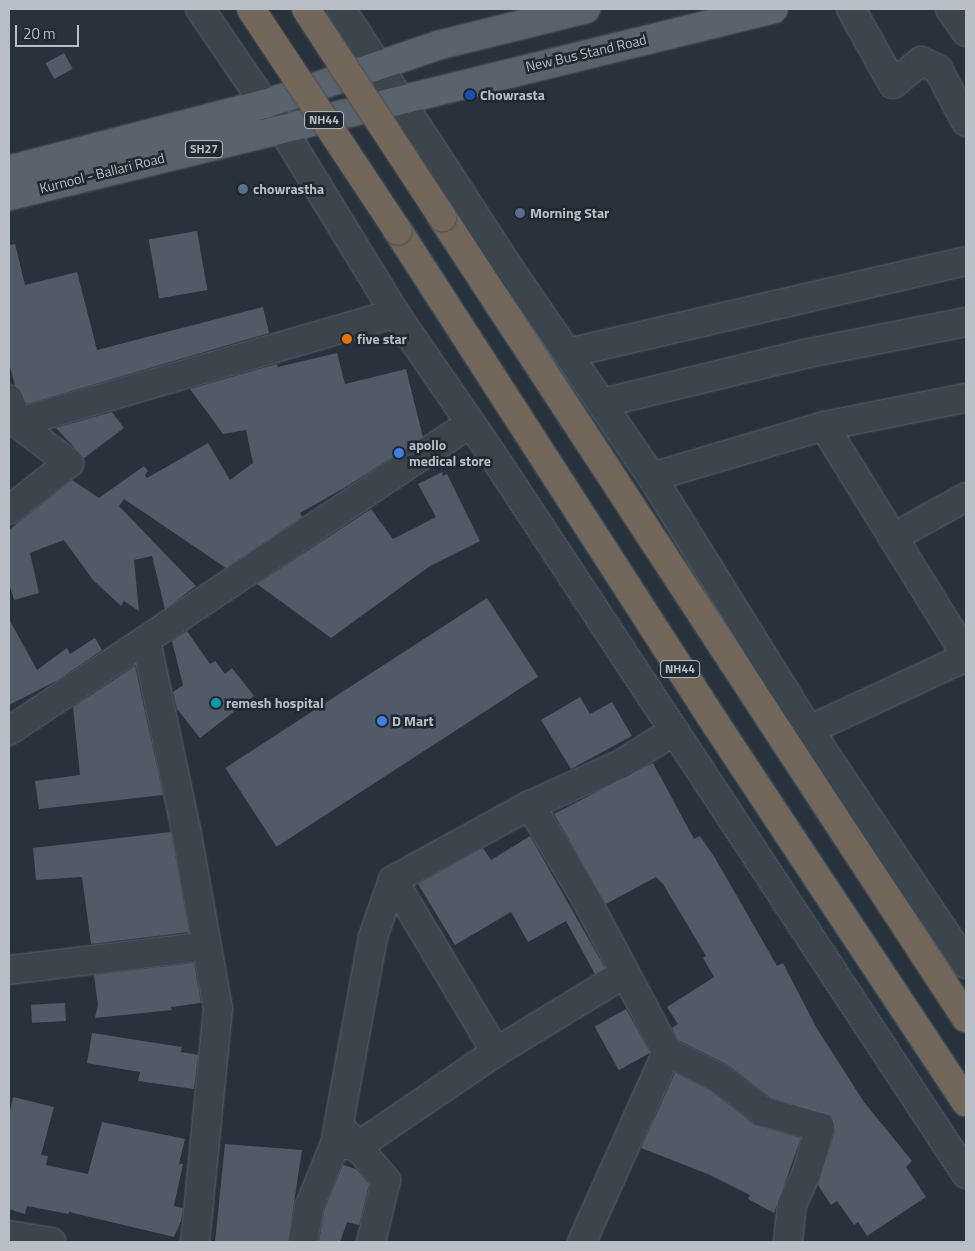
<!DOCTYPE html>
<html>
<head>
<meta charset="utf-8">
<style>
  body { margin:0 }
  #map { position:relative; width:975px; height:1251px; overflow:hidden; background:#28323d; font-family:"Titillium Web",sans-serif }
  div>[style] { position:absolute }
  .building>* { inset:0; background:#515b67; transform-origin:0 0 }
  .roads { filter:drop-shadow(0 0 1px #59626b) drop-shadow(0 0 1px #59626b) }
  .minor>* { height:28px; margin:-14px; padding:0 14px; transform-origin:14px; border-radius:14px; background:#3c444d }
  .major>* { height:28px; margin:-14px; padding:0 14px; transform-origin:14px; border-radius:14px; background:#5a636d }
  .highway>* { height:28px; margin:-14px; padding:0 14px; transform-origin:14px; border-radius:14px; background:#72675a }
  .bridges { filter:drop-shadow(0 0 1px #464f58) drop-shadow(0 0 1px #464f58) }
  .highway-bridge>* { height:28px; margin:-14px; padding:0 14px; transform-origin:14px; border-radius:14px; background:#72675a }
  .dots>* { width:14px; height:14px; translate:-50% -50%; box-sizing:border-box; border:2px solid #202932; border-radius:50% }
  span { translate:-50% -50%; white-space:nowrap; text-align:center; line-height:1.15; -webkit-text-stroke:5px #202932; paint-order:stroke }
  .shield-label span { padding:1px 4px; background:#202932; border:1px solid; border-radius:4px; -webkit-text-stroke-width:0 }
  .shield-label { font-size:12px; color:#b8bfc8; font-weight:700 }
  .street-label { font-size:14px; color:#b8bfc8 }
  .poi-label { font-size:14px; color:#b8bfc8; font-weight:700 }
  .left { translate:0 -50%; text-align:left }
  .frame { position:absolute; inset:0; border:10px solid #b8bfc8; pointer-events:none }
  .scale { position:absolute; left:15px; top:25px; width:64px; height:22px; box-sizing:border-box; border:2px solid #b8bfc8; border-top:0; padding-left:6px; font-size:15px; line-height:18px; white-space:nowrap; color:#b8bfc8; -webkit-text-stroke:4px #202932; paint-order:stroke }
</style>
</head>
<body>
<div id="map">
  <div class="building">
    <i style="left:64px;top:53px;width:18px;height:21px;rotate:61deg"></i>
    <i style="left:197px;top:231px;width:60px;height:49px;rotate:80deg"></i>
    <i style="clip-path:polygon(15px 244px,25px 285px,77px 272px,97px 350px,263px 307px,269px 333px,27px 404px,15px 385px,9px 363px,9px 245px)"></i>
    <i style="clip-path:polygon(337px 353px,345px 384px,406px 369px,423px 437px,349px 485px,300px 513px,302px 517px,226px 568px,124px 499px,119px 506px,196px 586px,165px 609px,152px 556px,134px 560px,139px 611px,124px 601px,121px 606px,93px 580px,64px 540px,30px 553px,39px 593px,14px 600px,9px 583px,9px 530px,72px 480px,99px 498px,144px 466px,148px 471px,145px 475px,147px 478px,208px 443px,230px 480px,253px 463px,246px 430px,223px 434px,190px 389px,277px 364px,278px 367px)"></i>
    <i style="clip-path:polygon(112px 412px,124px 428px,84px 458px,56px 428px)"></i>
    <i style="clip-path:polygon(442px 472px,443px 476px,447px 474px,480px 541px,430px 566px,331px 638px,257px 584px,371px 509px,393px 539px,436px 517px,418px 484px)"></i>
    <i style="left:487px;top:598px;width:94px;height:312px;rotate:57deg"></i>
    <i style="clip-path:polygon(9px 619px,37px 670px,67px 648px,70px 654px,95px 638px,102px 650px,58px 680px,9px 705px)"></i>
    <i style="clip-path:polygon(187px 631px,210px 664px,215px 661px,225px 674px,232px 668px,254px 696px,200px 738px,177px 709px,173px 692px,183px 685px,172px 641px)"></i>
    <i style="clip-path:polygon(135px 666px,163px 795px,39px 809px,35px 781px,80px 775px,73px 707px)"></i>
    <i style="clip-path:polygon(580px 697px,590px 714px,612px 702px,632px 736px,571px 769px,541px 720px)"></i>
    <i style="clip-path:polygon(653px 763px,694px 839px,700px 836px,715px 858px,777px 966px,783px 963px,816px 1027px,864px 1102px,912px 1161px,906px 1167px,926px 1197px,867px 1236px,858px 1222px,854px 1225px,837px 1201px,831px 1205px,818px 1185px,835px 1131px,831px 1116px,771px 1098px,728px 1065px,678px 1040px,672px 1028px,678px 1024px,667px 1007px,714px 977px,703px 958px,706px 956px,663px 884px,656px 877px,606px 904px,554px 814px)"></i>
    <i style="clip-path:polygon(171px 832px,189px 932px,91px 944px,82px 877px,36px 880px,33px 848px)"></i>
    <i style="clip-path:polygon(530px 836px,605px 968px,595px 974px,566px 921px,528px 942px,511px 912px,455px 945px,418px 884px,483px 848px,491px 860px)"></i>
    <i style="clip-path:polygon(194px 963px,201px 1003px,171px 1007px,172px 1010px,95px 1018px,98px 1005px,94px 975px)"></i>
    <i style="left:65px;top:1003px;width:18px;height:34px;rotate:87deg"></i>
    <i style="left:626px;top:1009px;width:50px;height:36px;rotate:61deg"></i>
    <i style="clip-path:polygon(92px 1033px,182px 1047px,181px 1052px,198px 1055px,194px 1089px,138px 1081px,140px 1072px,87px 1063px)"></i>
    <i style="clip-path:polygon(675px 1073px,711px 1091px,755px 1125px,801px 1138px,774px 1213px,748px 1199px,750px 1195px,708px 1174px,641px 1148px)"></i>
    <i style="clip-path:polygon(13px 1097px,54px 1107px,41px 1155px,48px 1156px,46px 1165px,88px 1174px,102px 1122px,185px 1139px,179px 1164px,183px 1164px,174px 1206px,183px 1208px,181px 1221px,174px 1237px,69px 1212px,69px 1214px,27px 1206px,25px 1214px,9px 1209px,9px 1116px)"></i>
    <i style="clip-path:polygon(225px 1144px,302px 1150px,288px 1242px,215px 1242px)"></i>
    <i style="clip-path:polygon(343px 1165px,356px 1169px,369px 1184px,359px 1225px,347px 1222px,340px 1242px,319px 1242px,324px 1211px)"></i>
  </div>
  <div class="roads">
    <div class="minor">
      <i style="left:200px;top:9px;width:147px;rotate:55.6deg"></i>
      <i style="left:283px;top:130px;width:215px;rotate:58.5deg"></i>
      <i style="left:395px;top:313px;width:171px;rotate:55.5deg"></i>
      <i style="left:492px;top:454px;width:862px;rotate:56.64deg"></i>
      <i style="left:341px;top:9px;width:321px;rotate:57deg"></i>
      <i style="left:516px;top:278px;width:241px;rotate:55.7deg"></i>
      <i style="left:652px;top:477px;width:298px;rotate:58.2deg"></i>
      <i style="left:809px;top:730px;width:282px;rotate:56.1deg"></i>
      <i style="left:851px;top:9px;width:86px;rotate:60.8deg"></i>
      <i style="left:893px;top:84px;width:36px;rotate:-39deg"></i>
      <i style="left:921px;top:61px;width:19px;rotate:25deg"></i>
      <i style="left:938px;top:69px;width:60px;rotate:62.2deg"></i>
      <i style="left:950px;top:9px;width:28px;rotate:55deg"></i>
      <i style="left:568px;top:353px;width:408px;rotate:-13deg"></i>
      <i style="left:9px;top:399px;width:25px;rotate:72deg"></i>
      <i style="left:17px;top:423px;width:394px;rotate:-16.2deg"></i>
      <i style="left:602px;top:403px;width:213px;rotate:-13.6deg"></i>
      <i style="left:809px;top:353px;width:160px;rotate:-11.2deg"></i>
      <i style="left:9px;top:417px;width:76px;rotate:37.5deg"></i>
      <i style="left:69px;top:463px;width:76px;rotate:141.9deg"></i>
      <i style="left:824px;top:426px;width:145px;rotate:-11.2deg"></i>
      <i style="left:652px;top:477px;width:179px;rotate:-16.5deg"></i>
      <i style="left:824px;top:426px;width:269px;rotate:58.2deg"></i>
      <i style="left:894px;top:537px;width:82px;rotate:-29.1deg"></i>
      <i style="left:146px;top:640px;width:193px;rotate:78.1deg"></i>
      <i style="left:186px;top:829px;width:182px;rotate:79.9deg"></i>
      <i style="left:218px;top:1008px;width:235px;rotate:95.6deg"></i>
      <i style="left:809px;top:730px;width:173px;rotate:-24.9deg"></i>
      <i style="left:9px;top:731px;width:555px;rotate:-33.69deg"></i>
      <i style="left:674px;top:731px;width:62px;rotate:148.1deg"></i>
      <i style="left:621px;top:764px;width:100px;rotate:155.7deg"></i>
      <i style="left:530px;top:805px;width:109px;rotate:59.2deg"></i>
      <i style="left:586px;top:899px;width:173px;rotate:62.1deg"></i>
      <i style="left:667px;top:1052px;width:58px;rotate:26.6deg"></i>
      <i style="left:719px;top:1078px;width:56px;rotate:37.1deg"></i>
      <i style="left:764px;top:1112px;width:58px;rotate:15deg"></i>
      <i style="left:820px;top:1127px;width:47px;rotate:106.1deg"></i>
      <i style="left:807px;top:1172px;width:35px;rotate:115deg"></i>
      <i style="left:792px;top:1204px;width:38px;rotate:96deg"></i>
      <i style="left:393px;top:880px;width:200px;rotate:59.1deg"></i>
      <i style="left:9px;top:970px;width:199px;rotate:-6.9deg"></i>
      <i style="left:346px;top:1133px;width:62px;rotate:49.6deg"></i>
      <i style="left:386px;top:1180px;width:64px;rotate:103.6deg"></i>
      <i style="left:335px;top:1144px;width:23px;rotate:5deg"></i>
      <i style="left:358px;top:1146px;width:167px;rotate:-34.3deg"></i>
      <i style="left:496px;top:1052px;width:150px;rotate:-31.4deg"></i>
      <i style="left:9px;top:1235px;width:43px;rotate:9.5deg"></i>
      <i style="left:303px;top:1242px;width:36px;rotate:-80deg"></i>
      <i style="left:309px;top:1207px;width:68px;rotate:-67.6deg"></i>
      <i style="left:335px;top:1144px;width:210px;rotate:-79.6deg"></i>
      <i style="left:373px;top:937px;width:60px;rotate:-70.7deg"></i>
      <i style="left:393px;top:880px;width:156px;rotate:-28.7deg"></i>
      <i style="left:582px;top:1242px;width:208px;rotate:-65.9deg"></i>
    </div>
    <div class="major">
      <i style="left:9px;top:170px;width:264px;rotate:-14.5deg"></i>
      <i style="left:265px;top:104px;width:184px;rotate:-18.7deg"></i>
      <i style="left:439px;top:45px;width:151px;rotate:-13.8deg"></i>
      <i style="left:9px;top:196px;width:787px;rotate:-13.75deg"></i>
    </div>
    <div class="highway">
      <i style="left:442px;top:217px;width:957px;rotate:56.81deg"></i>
      <i style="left:398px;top:231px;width:589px;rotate:57.2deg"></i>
      <i style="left:717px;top:726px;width:451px;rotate:56.5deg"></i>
    </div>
  </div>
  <div class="bridges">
    <div class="highway-bridge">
      <i style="left:251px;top:9px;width:266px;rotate:56.5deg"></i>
      <i style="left:306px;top:9px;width:249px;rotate:56.8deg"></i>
    </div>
  </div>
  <div class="dots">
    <i style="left:470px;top:95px;background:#1a4fb4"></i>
    <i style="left:243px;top:189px;background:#5c6f8a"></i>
    <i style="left:520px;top:213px;background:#5c6f8a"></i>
    <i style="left:347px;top:339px;background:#e8710a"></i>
    <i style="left:399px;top:453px;background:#3f7fe0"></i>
    <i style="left:216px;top:703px;background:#0f9aa8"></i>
    <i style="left:382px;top:721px;background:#3f7fe0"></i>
  </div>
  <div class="shield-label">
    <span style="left:324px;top:120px">NH44</span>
    <span style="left:204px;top:149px">SH27</span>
    <span style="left:680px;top:669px">NH44</span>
  </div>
  <div class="street-label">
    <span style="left:586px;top:53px;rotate:-13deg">New Bus Stand Road</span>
    <span style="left:102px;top:173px;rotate:-14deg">Kurnool - Ballari Road</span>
  </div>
  <div class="poi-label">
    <span class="left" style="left:480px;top:95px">Chowrasta</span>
    <span class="left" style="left:253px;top:189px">chowrastha</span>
    <span class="left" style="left:530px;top:213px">Morning Star</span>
    <span class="left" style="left:357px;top:339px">five star</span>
    <span class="left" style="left:409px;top:453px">apollo<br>medical store</span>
    <span class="left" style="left:226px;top:703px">remesh hospital</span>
    <span class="left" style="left:392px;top:721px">D Mart</span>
  </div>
  <div class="frame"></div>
  <div class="scale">20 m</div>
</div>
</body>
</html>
